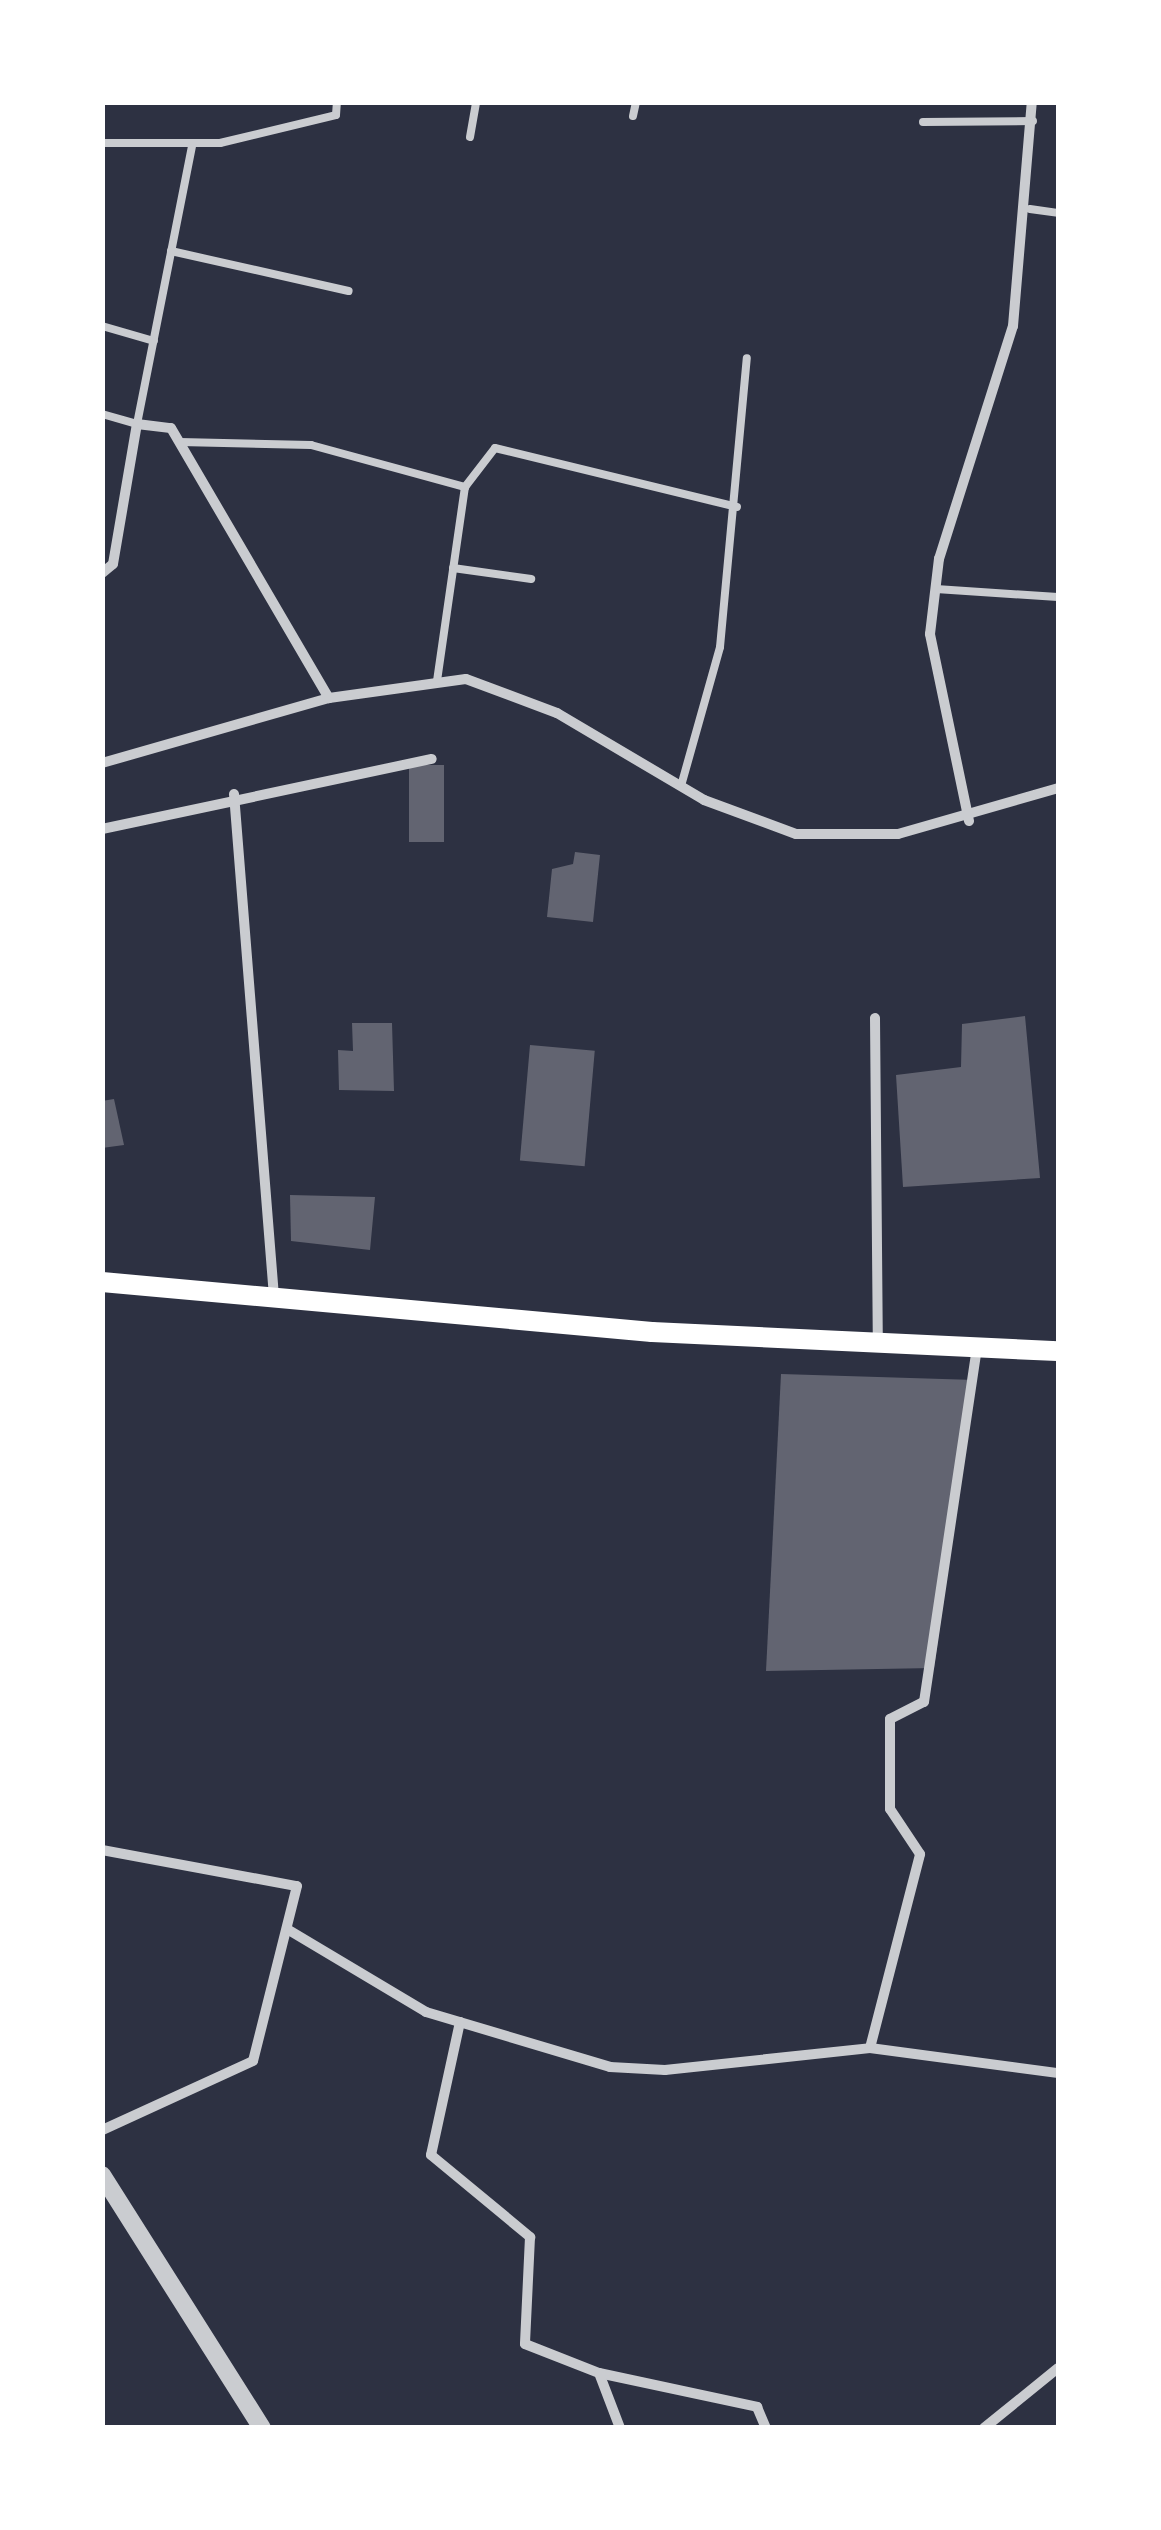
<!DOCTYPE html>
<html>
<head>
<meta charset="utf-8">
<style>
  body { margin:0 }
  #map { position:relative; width:1161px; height:2530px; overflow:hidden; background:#2d3142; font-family:Georgia,serif }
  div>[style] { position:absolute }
  .building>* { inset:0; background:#626471; transform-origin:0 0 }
  .service>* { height:8px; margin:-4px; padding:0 4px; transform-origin:4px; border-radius:4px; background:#caccd0 }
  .minor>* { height:10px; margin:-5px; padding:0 5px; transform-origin:5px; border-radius:5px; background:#caccd0 }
  .tertiary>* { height:18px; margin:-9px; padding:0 9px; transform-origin:9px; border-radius:9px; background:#caccd0 }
  .secondary>* { height:20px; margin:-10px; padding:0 10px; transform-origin:10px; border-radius:10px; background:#fff }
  span { translate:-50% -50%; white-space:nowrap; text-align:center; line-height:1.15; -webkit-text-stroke:9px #fff; paint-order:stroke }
  .frame { position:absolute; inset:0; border:105px solid #fff; pointer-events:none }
</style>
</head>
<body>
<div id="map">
  <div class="building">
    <i style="left:409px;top:765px;width:35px;height:77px"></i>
    <i style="clip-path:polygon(575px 852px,600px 855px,593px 922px,547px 917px,552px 869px,573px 864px)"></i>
    <i style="clip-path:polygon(1025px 1016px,1040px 1178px,903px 1187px,896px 1075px,961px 1067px,962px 1024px)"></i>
    <i style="clip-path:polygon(352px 1023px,392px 1023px,394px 1091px,339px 1090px,338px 1050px,353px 1051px)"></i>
    <i style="left:530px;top:1045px;width:65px;height:116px;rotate:5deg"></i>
    <i style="clip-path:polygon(114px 1099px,124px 1145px,102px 1148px,102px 1101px)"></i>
    <i style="clip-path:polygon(290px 1195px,375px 1197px,370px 1250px,291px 1241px)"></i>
    <i style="clip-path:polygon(781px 1374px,975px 1380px,934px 1668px,766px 1671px)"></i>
  </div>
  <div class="service">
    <i style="left:633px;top:116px;width:14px;rotate:-78deg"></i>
    <i style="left:923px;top:122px;width:110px;rotate:-0.5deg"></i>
    <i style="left:470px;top:137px;width:36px;rotate:-80deg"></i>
    <i style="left:102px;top:143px;width:118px"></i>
    <i style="left:220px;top:143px;width:119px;rotate:-13.6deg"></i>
    <i style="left:336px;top:115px;width:13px;rotate:-86deg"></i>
    <i style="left:1030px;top:209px;width:28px;rotate:8deg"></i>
    <i style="left:171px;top:251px;width:182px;rotate:12.7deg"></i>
    <i style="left:102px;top:326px;width:54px;rotate:16.1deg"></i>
    <i style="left:102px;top:414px;width:36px;rotate:16deg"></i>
    <i style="left:137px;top:424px;width:283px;rotate:-78.8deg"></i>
    <i style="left:180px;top:442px;width:131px;rotate:1.3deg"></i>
    <i style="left:311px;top:445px;width:160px;rotate:15.3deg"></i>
    <i style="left:453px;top:568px;width:79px;rotate:8deg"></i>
    <i style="left:936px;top:589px;width:122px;rotate:3.8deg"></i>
    <i style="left:437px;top:681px;width:196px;rotate:-81.8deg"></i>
    <i style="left:465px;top:487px;width:49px;rotate:-52.4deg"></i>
    <i style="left:495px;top:448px;width:249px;rotate:13.7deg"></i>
    <i style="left:681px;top:786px;width:144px;rotate:-74.3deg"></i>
    <i style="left:720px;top:647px;width:290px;rotate:-84.7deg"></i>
  </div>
  <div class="minor">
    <i style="left:102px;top:573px;width:14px;rotate:-39deg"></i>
    <i style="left:113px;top:564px;width:142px;rotate:-80.3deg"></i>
    <i style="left:137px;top:424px;width:34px;rotate:7deg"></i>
    <i style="left:171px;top:428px;width:313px;rotate:59.7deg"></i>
    <i style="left:102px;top:763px;width:236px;rotate:-16deg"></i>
    <i style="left:329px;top:698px;width:138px;rotate:-7.9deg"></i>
    <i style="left:466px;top:679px;width:97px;rotate:20.5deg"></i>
    <i style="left:557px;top:713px;width:171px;rotate:30.6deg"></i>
    <i style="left:704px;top:800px;width:98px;rotate:20.3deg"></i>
    <i style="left:796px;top:834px;width:102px"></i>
    <i style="left:898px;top:834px;width:166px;rotate:-16deg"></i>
    <i style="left:234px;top:794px;width:505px;rotate:85.45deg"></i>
    <i style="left:969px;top:821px;width:191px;rotate:-101.8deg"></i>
    <i style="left:930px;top:634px;width:76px;rotate:-83.2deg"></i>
    <i style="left:939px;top:559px;width:244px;rotate:-72.4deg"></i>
    <i style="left:1013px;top:326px;width:225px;rotate:-85.2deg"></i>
    <i style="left:102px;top:829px;width:337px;rotate:-12deg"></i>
    <i style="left:875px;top:1018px;width:324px;rotate:89.5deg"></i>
    <i style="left:102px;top:1850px;width:198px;rotate:10.5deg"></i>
    <i style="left:297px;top:1886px;width:180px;rotate:104.1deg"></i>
    <i style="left:253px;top:2061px;width:166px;rotate:155.4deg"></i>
    <i style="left:287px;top:1929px;width:162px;rotate:30.8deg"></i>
    <i style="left:426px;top:2012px;width:192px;rotate:16.6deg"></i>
    <i style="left:610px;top:2067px;width:55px;rotate:3.1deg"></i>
    <i style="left:665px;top:2070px;width:206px;rotate:-6.1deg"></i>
    <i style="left:870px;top:2048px;width:190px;rotate:7.6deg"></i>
    <i style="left:460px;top:2022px;width:136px;rotate:102.3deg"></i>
    <i style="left:431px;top:2155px;width:129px;rotate:39.6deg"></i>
    <i style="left:530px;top:2237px;width:107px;rotate:92.7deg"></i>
    <i style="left:525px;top:2344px;width:79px;rotate:21.4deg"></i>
    <i style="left:599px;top:2373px;width:162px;rotate:12.1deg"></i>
    <i style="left:757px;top:2407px;width:23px;rotate:67deg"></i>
    <i style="left:870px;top:2048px;width:200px;rotate:-75.5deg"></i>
    <i style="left:920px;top:1854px;width:54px;rotate:-123.7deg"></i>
    <i style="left:890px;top:1809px;width:90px;rotate:-90deg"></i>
    <i style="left:890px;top:1719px;width:38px;rotate:-27deg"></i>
    <i style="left:924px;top:1702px;width:357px;rotate:-81.5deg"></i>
    <i style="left:599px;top:2373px;width:59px;rotate:69.1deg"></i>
    <i style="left:984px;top:2428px;width:95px;rotate:-39deg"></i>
  </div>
  <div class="tertiary">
    <i style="left:102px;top:2175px;width:299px;rotate:57.7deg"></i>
  </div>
  <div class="secondary">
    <i style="left:102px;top:1282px;width:552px;rotate:5.19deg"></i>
    <i style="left:652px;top:1332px;width:406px;rotate:2.7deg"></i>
  </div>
  <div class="frame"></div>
</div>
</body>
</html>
